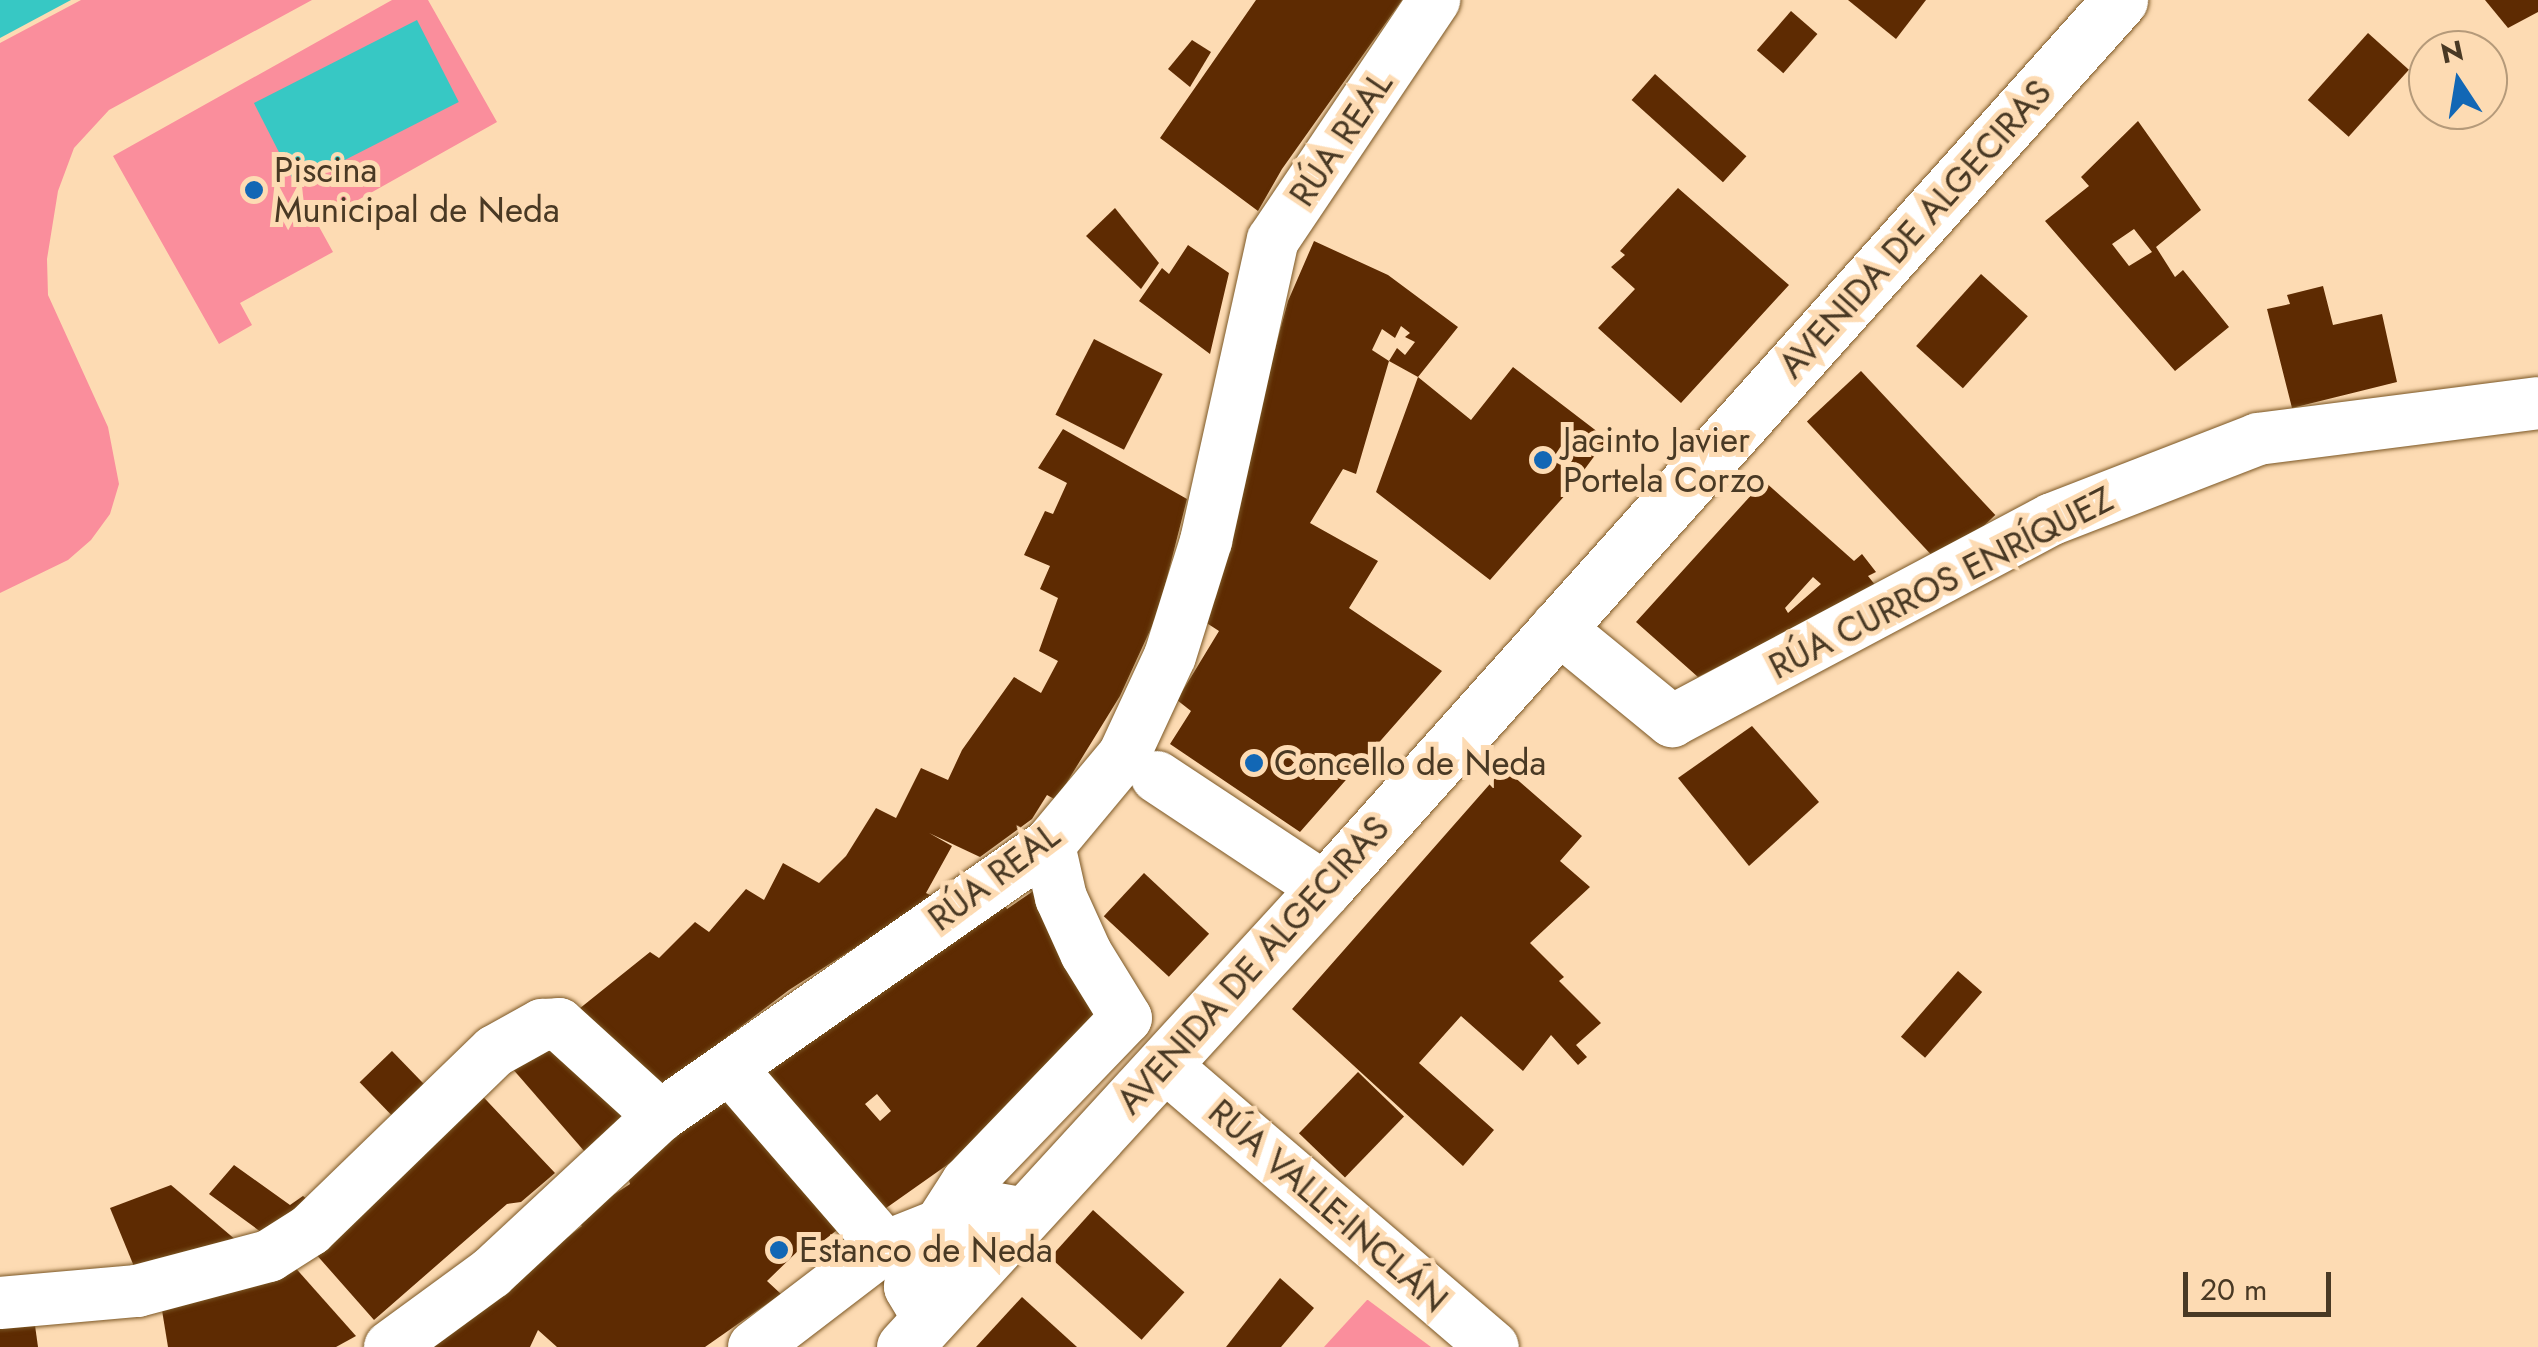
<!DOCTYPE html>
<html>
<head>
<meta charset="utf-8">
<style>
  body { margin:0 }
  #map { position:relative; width:2538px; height:1347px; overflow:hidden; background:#fddbb3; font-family:Jost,sans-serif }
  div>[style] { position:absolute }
  .green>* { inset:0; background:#fa8e9c }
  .water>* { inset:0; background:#37c8c4; transform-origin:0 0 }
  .building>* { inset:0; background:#5e2b02; transform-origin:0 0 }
  .roads { filter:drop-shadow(0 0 2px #7b5725) drop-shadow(0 0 2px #7b5725) }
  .minor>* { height:52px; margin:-26px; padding:0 26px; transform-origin:26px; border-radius:26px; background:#fff }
  .major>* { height:55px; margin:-27.5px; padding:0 27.5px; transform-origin:27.5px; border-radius:27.5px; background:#fff }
  .dots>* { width:28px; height:28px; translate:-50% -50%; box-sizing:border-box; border:5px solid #fddbb3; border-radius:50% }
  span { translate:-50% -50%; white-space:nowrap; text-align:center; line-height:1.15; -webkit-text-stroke:10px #fddbb3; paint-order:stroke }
  .street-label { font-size:35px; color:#493924 }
  .poi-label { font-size:35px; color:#493924 }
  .left { translate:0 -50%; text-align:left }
  .north { position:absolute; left:2408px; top:30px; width:100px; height:100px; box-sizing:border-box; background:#fddbb3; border:2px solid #b59a7a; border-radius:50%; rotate:348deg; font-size:28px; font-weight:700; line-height:40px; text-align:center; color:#493924 }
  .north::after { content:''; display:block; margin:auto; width:35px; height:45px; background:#1267b5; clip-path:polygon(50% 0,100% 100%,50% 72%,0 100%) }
  .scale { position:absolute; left:2183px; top:1272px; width:148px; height:45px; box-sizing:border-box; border:5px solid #493924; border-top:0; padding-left:12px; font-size:30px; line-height:35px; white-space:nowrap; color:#493924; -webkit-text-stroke:8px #fddbb3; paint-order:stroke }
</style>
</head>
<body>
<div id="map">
  <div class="green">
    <i style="clip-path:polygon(81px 0,312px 0,109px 110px,74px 148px,58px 191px,47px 259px,48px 295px,108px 427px,119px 484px,110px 514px,91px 540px,68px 560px,0 593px,0 43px)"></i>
    <i style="clip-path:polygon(392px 0,428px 0,497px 122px,317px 223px,333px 252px,240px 303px,252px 325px,219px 344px,113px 156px)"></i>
    <i style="clip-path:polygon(1367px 1300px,1368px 1300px,1431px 1347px,1324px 1347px)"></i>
  </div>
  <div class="water">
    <i style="clip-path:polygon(0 0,71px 0,0 38px)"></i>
    <i style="left:417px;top:20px;width:92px;height:183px;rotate:63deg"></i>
  </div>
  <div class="building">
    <i style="clip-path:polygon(1256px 0,1402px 0,1282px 169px,1258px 211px,1160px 138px)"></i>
    <i style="clip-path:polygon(1848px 0,1926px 0,1896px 39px)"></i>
    <i style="clip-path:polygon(2485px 0,2538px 0,2538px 12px,2508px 28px)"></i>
    <i style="left:1791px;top:11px;width:35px;height:52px;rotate:41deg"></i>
    <i style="left:2368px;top:33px;width:55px;height:90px;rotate:42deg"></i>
    <i style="clip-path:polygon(1192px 40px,1211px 52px,1190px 87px,1168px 69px)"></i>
    <i style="left:1655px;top:74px;width:123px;height:35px;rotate:42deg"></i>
    <i style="clip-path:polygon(evenodd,2138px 121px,2201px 210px,2156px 247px,2175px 277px,2183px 270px,2229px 327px,2175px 371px,2045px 221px,2089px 186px,2081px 177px,2138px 121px,2134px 229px,2152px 252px,2129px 266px,2112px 244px,2134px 229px)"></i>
    <i style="clip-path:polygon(1678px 188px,1789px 285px,1681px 403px,1598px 328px,1635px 289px,1611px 267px,1625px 255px,1620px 251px)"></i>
    <i style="clip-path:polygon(1115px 208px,1159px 263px,1141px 289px,1086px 236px)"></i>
    <i style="clip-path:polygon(1314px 241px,1388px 275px,1458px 327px,1418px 377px,1389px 361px,1397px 348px,1405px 355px,1415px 342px,1405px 337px,1410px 333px,1401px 326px,1395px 338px,1382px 329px,1372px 350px,1389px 361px,1356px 474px,1343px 469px,1310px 523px,1378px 561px,1349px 608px,1442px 671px,1300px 832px,1170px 744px,1191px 711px,1177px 700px,1219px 631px,1202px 620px,1288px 301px)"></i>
    <i style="clip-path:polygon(1188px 245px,1229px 273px,1210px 354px,1139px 301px,1162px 268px,1169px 274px)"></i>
    <i style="left:1981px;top:274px;width:63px;height:97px;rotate:42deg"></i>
    <i style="clip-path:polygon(2323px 286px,2333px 325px,2382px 314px,2397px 382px,2292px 408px,2267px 309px,2290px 304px,2287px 295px)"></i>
    <i style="left:1094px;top:339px;width:77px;height:85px;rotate:27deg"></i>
    <i style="clip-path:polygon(1513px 367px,1607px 439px,1567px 493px,1490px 580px,1376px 492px,1418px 377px,1471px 420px)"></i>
    <i style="left:1861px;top:371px;width:197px;height:74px;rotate:47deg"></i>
    <i style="clip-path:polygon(1063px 429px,1187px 499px,1158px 613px,1120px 696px,1056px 800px,1047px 795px,1032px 819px,980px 857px,929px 833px,952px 846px,926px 893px,934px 897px,789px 990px,656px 1091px,569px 1017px,650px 952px,659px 958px,695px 922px,709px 932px,746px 889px,764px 900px,783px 863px,819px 883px,846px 856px,876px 808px,896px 818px,921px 768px,948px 780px,962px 750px,1014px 677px,1041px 693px,1058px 661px,1039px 651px,1058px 598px,1040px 589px,1050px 566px,1024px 555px,1045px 511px,1053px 514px,1067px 483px,1038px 468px)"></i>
    <i style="clip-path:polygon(evenodd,1764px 481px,1854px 561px,1862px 554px,1876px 572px,1868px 576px,1876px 586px,1698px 677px,1636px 622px,1764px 481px,1813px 577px,1821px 584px,1788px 613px,1785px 608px,1813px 577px)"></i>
    <i style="clip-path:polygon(1752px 726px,1819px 802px,1749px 866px,1678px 778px)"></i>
    <i style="clip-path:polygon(1504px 768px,1582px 836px,1560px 861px,1590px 887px,1530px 943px,1564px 977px,1559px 981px,1601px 1023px,1576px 1045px,1587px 1057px,1578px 1065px,1551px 1035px,1523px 1071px,1461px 1016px,1419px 1063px,1494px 1130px,1463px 1166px,1292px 1009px)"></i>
    <i style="left:1144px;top:873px;width:89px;height:59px;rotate:43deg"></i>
    <i style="clip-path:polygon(evenodd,1051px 879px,1097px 1023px,957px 1158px,872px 1218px,752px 1074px,999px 896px,1007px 909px,1051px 879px,877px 1094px,891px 1111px,880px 1121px,865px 1104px,877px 1094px)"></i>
    <i style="left:1958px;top:971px;width:32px;height:87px;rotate:41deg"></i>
    <i style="clip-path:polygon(552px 1028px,638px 1110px,585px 1152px,504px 1059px)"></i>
    <i style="left:392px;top:1051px;width:62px;height:45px;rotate:46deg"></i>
    <i style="left:1358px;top:1072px;width:64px;height:85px;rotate:44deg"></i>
    <i style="clip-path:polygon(472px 1085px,555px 1173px,521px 1202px,507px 1204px,374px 1320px,307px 1244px)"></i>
    <i style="clip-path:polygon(721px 1088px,850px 1220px,810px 1251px,804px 1245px,767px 1281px,781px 1294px,705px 1347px,557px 1347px,538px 1330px,530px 1347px,428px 1347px,582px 1226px,575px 1220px,630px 1184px,626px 1170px)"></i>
    <i style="clip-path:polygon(234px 1165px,290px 1205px,303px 1196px,321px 1210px,276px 1243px,209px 1194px)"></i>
    <i style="clip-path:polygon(171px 1185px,243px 1246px,140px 1281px,110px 1208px)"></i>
    <i style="left:1093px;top:1210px;width:123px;height:64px;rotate:42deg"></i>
    <i style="clip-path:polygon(292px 1264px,356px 1336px,336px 1347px,168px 1347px,160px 1298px)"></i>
    <i style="clip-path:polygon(1280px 1278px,1314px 1308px,1281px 1347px,1226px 1347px)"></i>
    <i style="clip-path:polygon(1022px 1297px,1077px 1347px,976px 1347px)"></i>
    <i style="clip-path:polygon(0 1310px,33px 1311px,38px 1347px,0 1347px)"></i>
  </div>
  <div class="roads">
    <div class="minor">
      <i style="left:1557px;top:627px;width:149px;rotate:39.3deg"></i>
      <i style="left:1672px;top:721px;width:430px;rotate:-28deg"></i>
      <i style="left:2052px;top:519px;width:221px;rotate:-21.2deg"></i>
      <i style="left:2258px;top:439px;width:282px;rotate:-7.3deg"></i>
      <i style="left:1157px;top:777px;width:201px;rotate:33.5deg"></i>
      <i style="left:1164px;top:1065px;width:433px;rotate:40.6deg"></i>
      <i style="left:730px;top:1068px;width:237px;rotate:49.1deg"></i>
      <i style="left:0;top:1303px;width:138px;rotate:-5deg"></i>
      <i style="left:137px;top:1291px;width:137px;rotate:-14.9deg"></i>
      <i style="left:269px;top:1256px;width:49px;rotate:-32.4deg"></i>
      <i style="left:310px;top:1230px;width:257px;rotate:-44.1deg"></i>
      <i style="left:495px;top:1051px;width:54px;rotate:-29deg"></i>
      <i style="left:542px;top:1025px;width:17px;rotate:-3deg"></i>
      <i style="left:559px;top:1024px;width:137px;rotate:42.3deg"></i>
      <i style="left:390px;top:1347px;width:125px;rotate:-36.2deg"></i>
      <i style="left:491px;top:1273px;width:231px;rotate:-42.9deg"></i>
      <i style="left:660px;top:1116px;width:474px;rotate:-34.9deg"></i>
      <i style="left:1049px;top:845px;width:117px;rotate:-50.2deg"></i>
      <i style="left:1124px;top:755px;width:109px;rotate:-65.1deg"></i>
      <i style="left:1170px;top:656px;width:121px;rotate:-72.6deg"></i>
      <i style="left:1206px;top:541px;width:308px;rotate:-77.5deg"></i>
      <i style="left:1273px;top:240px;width:289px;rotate:-56.1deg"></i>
      <i style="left:754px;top:1347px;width:165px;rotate:-37.4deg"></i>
      <i style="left:885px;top:1247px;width:59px;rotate:-21.8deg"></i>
      <i style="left:940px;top:1225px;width:50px;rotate:-57.3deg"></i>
      <i style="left:967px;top:1183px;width:229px;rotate:-46.1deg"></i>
      <i style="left:1126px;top:1018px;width:76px;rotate:-121.6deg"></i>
      <i style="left:1086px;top:953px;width:60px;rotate:-114.4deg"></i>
      <i style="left:1061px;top:898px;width:54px;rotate:-102.8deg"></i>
    </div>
    <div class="major">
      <i style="left:930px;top:1318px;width:37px;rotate:-121deg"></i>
      <i style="left:911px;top:1286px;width:68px;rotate:-64.6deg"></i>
      <i style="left:940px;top:1225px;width:49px;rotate:-20.3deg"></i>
      <i style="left:986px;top:1208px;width:39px;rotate:10deg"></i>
      <i style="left:904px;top:1347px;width:623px;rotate:-47.47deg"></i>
      <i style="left:1325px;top:888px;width:1192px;rotate:-48.16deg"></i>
    </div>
  </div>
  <div class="dots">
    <i style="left:254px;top:190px;background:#1267b5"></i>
    <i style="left:1543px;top:460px;background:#1267b5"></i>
    <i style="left:1254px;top:763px;background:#1267b5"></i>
    <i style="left:779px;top:1250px;background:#1267b5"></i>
  </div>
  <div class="street-label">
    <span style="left:1341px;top:139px;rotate:-56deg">RÚA REAL</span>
    <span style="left:1915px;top:229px;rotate:-48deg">AVENIDA DE ALGECIRAS</span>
    <span style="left:1941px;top:583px;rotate:-27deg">RÚA CURROS ENRÍQUEZ</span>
    <span style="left:994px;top:877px;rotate:-37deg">RÚA REAL</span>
    <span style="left:1253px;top:965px;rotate:-48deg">AVENIDA DE ALGECIRAS</span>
    <span style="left:1328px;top:1206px;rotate:41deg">RÚA VALLE-INCLÁN</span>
  </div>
  <div class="poi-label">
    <span class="left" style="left:274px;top:190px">Piscina<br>Municipal de Neda</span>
    <span class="left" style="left:1563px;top:460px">Jacinto Javier<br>Portela Corzo</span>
    <span class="left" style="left:1274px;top:763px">Concello de Neda</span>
    <span class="left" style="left:799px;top:1250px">Estanco de Neda</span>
  </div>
  <div class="north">N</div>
  <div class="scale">20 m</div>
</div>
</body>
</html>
